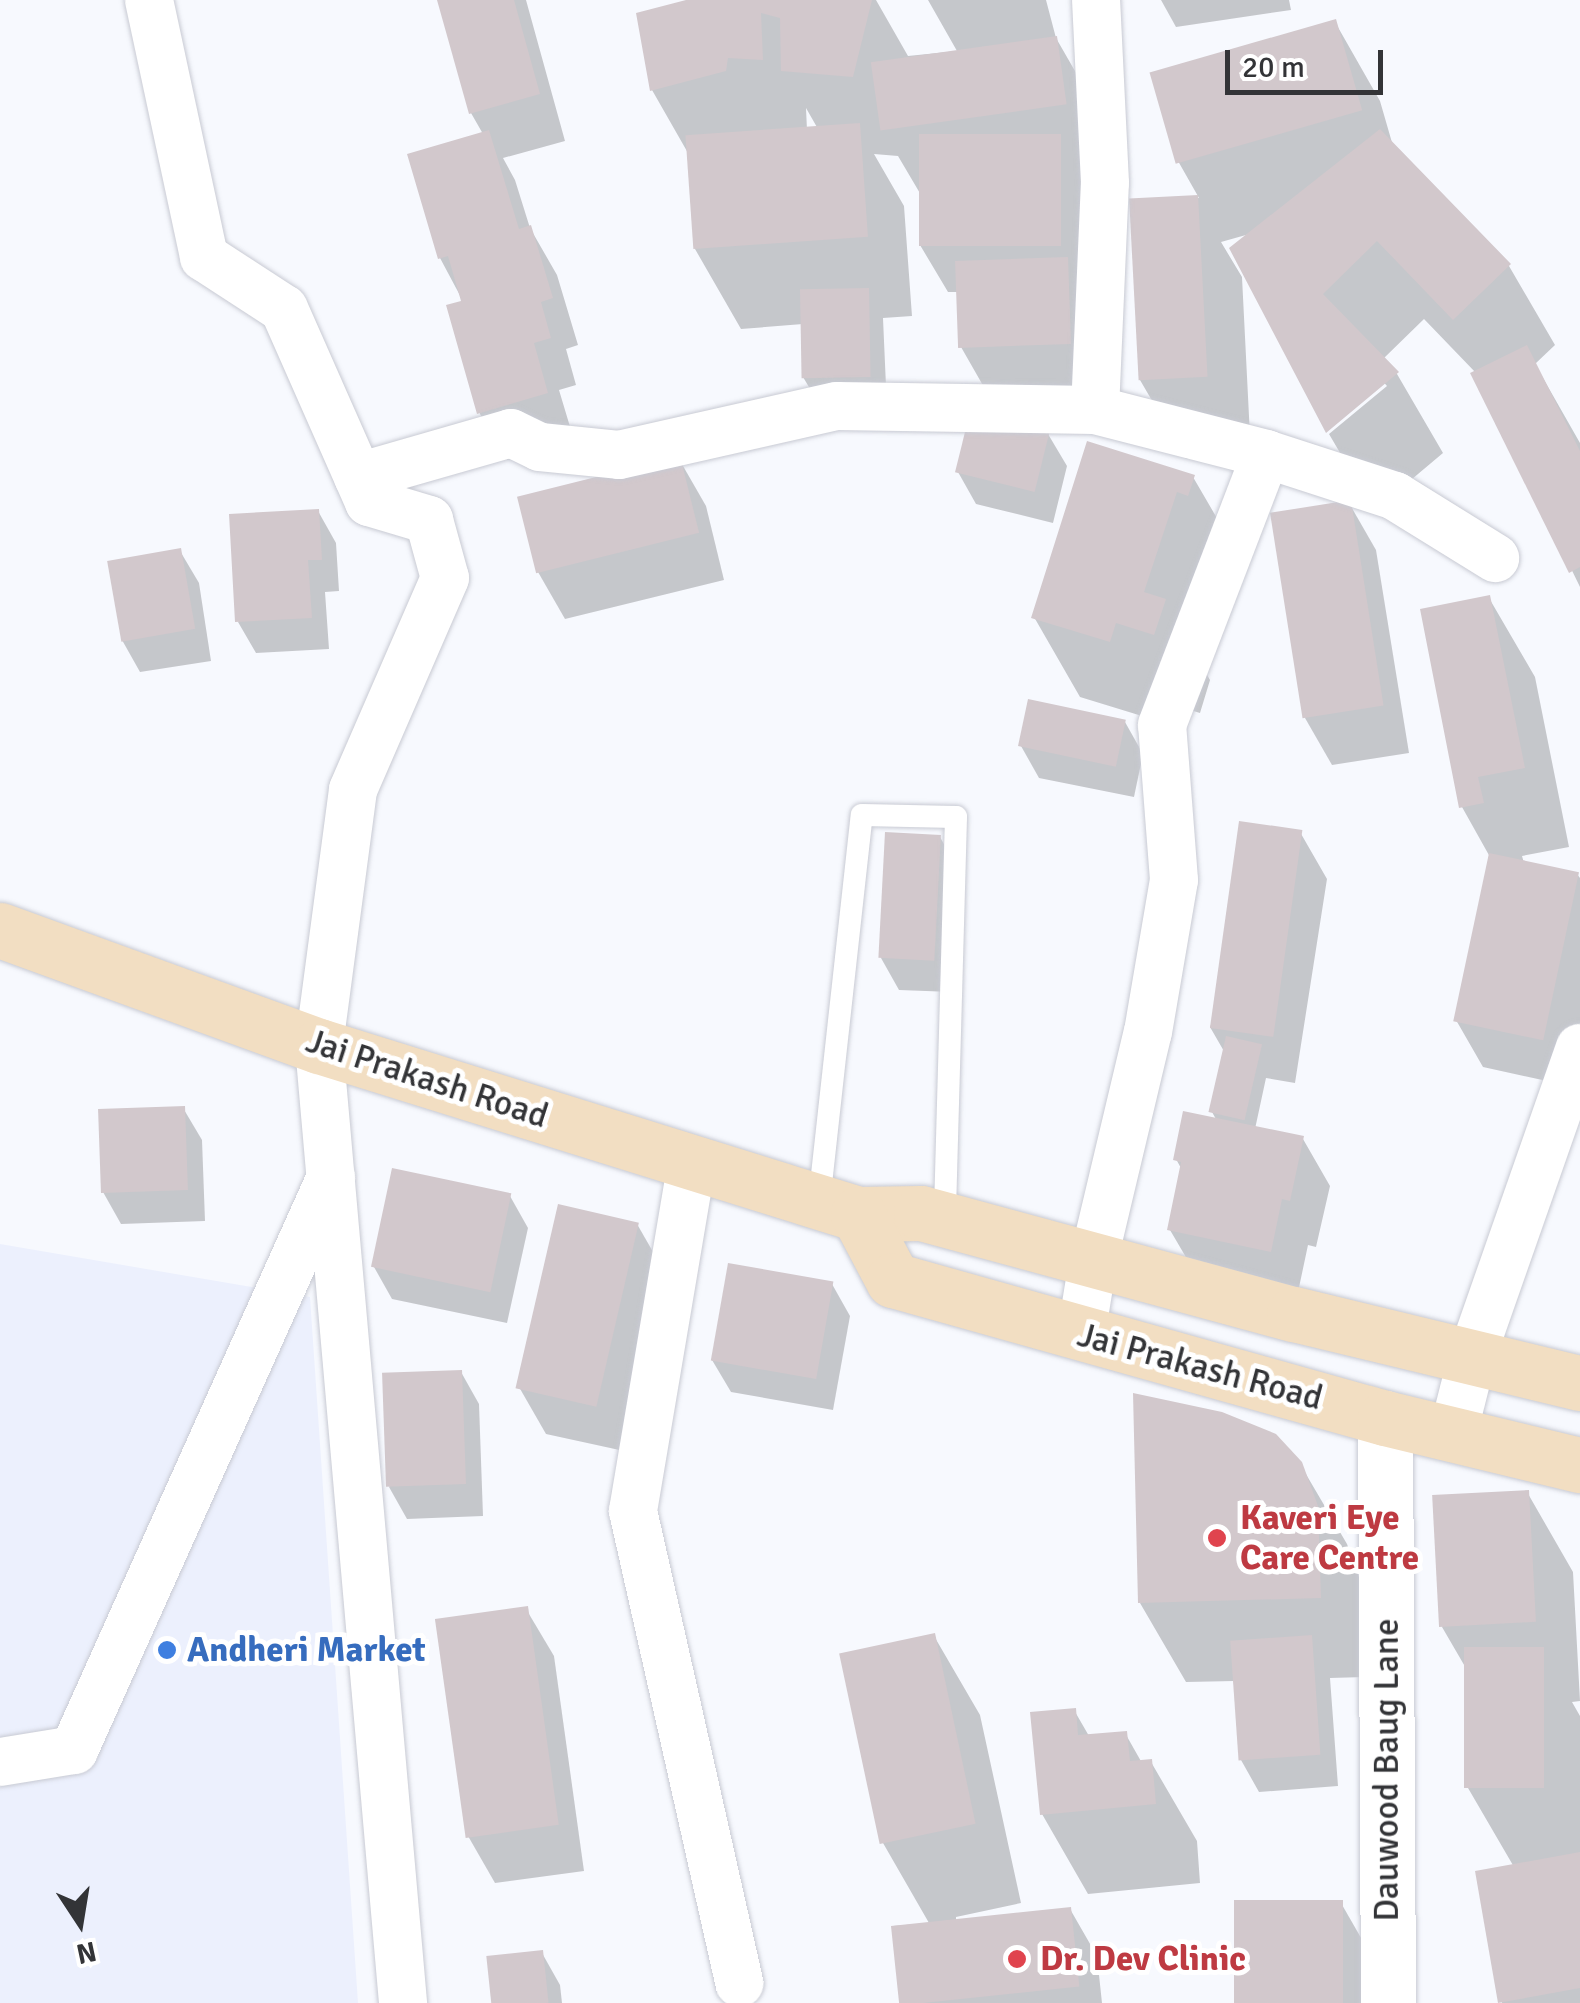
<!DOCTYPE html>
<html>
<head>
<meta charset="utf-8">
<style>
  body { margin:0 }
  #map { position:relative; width:1580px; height:2003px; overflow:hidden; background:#f7f9fe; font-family:Signika,sans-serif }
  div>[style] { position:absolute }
  .built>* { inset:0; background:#ecf0fd }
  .shadow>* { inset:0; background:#0003 }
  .building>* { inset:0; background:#d2c8cc; transform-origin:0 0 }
  .roads { filter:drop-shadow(0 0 2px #c8cad3) drop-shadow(0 0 2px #c8cad3) }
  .service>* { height:22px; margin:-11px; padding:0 11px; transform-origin:11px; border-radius:11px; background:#fff }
  .minor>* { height:48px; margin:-24px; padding:0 24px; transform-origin:24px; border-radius:24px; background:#fff }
  .tertiary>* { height:55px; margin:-27.5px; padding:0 27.5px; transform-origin:27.5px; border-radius:27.5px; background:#fff }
  .secondary>* { height:55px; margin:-27.5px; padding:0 27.5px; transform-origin:27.5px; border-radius:27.5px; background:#f2dec2 }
  .dots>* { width:28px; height:28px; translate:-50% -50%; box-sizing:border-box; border:5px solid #fff; border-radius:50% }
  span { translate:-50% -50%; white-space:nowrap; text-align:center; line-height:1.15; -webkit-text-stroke:10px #fff; paint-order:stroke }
  .street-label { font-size:35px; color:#333437 }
  .health-label { font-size:35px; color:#be3a42; font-weight:700 }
  .left { translate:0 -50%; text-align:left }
  .shop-label { font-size:35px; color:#366cbe; font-weight:700 }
  .north { position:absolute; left:30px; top:1873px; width:100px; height:100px; -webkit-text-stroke:8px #fff; paint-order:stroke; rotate:168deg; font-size:28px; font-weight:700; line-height:40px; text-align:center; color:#333437 }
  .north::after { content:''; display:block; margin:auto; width:35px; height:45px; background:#333437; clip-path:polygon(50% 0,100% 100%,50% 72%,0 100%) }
  .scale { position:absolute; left:1225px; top:50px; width:158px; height:45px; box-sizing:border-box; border:5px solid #333437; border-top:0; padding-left:12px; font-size:30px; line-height:35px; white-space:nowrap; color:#333437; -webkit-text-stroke:8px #fff; paint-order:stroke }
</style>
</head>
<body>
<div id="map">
  <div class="built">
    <i style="clip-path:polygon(0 1244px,310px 1297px,358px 2003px,0 2003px)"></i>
  </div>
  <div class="shadow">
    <i style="clip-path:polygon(439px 0,526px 0,565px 141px,503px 158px,515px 180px,530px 228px,557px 275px,578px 345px,566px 349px,576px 385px,559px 390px,574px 440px,507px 460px,480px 414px,449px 307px,464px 303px,440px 258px,483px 134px,471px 113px)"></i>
    <i style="clip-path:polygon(evenodd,696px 0,876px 0,908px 56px,957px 51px,928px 0,1046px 0,1056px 38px,1102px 118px,1116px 423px,1022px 426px,1048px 434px,1067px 466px,1053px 523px,976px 504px,958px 472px,1005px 424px,961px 347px,959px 292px,948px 292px,920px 245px,921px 195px,898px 156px,874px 154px,904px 206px,912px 316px,883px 318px,887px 409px,822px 409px,803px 377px,803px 324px,741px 329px,695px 249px,688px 153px,652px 90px,696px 0,806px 108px,818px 129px,807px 130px,806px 108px)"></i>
    <i style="clip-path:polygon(1161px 0,1289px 0,1291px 10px,1176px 27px)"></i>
    <i style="clip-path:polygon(1335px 22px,1380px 101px,1393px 146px,1509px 266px,1555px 345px,1535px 364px,1580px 443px,1580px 587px,1476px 373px,1424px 319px,1383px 359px,1397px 374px,1443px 453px,1374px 511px,1329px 434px,1387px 386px,1253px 233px,1221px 242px,1242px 277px,1251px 456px,1186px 459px,1140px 380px,1131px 202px,1199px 198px,1178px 161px,1152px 74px)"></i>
    <i style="clip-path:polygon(679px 459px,706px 506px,724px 580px,565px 619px,538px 572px)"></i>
    <i style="clip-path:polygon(1193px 477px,1239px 556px,1195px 654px,1210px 680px,1200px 713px,1161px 701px,1155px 720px,1080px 697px,1034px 617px)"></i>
    <i style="clip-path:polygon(1349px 503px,1376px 550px,1409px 753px,1332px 765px,1305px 718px)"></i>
    <i style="clip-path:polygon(318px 511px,336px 543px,339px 591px,325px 592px,329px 649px,256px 653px,238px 622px)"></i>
    <i style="clip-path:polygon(180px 551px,199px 583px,211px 661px,140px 672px,122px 640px)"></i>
    <i style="clip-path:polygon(1489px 598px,1535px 677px,1569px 847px,1522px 856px,1524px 863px,1577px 874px,1580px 878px,1580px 1040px,1570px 1086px,1483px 1067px,1456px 1020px,1490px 857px,1462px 807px)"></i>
    <i style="clip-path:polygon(1125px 722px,1143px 754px,1134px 797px,1039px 778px,1021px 746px)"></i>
    <i style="clip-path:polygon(1300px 832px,1327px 879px,1295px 1083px,1266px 1078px,1255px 1129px,1303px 1139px,1330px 1186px,1316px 1247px,1308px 1245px,1297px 1297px,1197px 1276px,1170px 1230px,1182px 1170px,1176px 1159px,1217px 1121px,1212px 1112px,1225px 1053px,1210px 1027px)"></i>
    <i style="clip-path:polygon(940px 837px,958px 869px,952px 992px,899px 990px,881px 958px)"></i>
    <i style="clip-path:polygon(183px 1108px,202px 1140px,205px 1221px,121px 1224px,103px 1192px)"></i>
    <i style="clip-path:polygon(510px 1196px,528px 1228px,507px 1323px,392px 1299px,374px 1267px)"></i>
    <i style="clip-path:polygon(637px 1224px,664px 1271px,624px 1451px,546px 1434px,519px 1387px)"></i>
    <i style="clip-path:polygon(832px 1284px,850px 1316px,833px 1410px,731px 1392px,712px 1360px)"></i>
    <i style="clip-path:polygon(461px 1372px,479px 1404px,483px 1516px,407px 1519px,389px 1487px)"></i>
    <i style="clip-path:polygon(1300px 1464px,1347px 1544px,1363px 1588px,1365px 1677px,1330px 1678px,1338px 1786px,1259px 1792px,1241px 1760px,1235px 1681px,1186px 1682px,1140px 1603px)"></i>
    <i style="clip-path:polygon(1527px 1492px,1573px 1572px,1580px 1701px,1572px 1702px,1580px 1716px,1580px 2003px,1502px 2003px,1478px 1873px,1514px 1867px,1468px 1788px,1467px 1670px,1442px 1627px)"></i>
    <i style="clip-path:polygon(526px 1609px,554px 1656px,584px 1871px,495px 1883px,468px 1836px)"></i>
    <i style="clip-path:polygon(934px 1636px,980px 1715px,1021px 1903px,956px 1917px,956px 1920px,1070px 1909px,1097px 1956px,1102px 2003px,900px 2003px,893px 1926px,929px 1923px,883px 1843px)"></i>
    <i style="clip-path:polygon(1074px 1710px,1089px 1736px,1125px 1733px,1142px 1763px,1151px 1762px,1197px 1841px,1200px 1883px,1088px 1894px,1042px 1814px)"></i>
    <i style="clip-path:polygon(1341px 1903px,1368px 1950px,1368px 2003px,1236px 2003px)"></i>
    <i style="clip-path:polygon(542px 1953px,560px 1985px,562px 2003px,494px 2003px)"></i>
  </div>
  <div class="building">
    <i style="clip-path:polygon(437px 0,514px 0,540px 94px,469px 114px)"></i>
    <i style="clip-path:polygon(686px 0,872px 0,853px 77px,781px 71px,780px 18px,761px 13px,763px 60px,728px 58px,726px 71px,650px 91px,636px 13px)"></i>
    <i style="left:1336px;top:19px;width:95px;height:194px;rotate:74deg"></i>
    <i style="left:1057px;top:36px;width:69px;height:188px;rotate:82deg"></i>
    <i style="left:860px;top:123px;width:114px;height:175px;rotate:86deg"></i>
    <i style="clip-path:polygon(1380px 129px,1511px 264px,1453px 320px,1377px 241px,1323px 294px,1399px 372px,1326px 433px,1229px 248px)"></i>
    <i style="clip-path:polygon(489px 130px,519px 229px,531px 225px,553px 298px,541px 302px,551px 338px,534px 343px,548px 393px,477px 414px,446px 305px,461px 301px,448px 256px,438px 259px,407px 154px)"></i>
    <i style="left:919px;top:134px;width:142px;height:112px"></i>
    <i style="left:1198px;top:195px;width:182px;height:69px;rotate:87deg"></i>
    <i style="left:1068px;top:257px;width:87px;height:113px;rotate:88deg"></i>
    <i style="left:869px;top:288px;width:89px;height:69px;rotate:89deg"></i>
    <i style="clip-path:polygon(1527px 345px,1580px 451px,1580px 567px,1569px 573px,1470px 373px)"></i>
    <i style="left:970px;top:412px;width:82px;height:62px;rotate:14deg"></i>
    <i style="clip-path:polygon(1087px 441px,1195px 475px,1188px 496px,1177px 492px,1144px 592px,1166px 599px,1154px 635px,1116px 623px,1110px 642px,1031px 618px)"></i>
    <i style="left:680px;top:456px;width:79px;height:168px;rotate:76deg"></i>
    <i style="left:1351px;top:500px;width:208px;height:82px;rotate:81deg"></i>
    <i style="clip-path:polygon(319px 509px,322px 560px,308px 560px,312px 618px,235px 622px,229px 514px)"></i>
    <i style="left:181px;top:548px;width:82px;height:75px;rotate:80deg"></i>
    <i style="clip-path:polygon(1490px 595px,1525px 768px,1478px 777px,1484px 803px,1459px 808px,1420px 609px)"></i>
    <i style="left:1028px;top:699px;width:100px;height:48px;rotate:12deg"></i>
    <i style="left:1239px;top:821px;width:64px;height:209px;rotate:8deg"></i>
    <i style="left:885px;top:832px;width:56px;height:126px;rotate:3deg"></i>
    <i style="left:1489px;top:853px;width:92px;height:172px;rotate:12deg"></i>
    <i style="left:1226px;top:1036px;width:37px;height:78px;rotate:13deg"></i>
    <i style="left:185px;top:1106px;width:84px;height:87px;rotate:88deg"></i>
    <i style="clip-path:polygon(1183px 1111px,1304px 1136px,1290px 1201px,1282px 1199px,1271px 1252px,1167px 1230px,1181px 1162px,1173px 1160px)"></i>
    <i style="left:392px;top:1168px;width:122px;height:101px;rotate:12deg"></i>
    <i style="left:558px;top:1204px;width:83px;height:189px;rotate:13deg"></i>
    <i style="left:728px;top:1263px;width:107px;height:99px;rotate:10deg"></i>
    <i style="left:462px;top:1370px;width:114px;height:80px;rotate:88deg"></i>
    <i style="clip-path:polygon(1133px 1393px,1222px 1412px,1276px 1434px,1302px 1462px,1318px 1506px,1321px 1598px,1138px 1603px)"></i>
    <i style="left:1529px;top:1490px;width:132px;height:97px;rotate:87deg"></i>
    <i style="left:528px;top:1606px;width:221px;height:94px;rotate:82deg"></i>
    <i style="left:935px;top:1633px;width:195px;height:98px;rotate:78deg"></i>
    <i style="left:1312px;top:1635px;width:120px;height:82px;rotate:86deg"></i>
    <i style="left:1544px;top:1647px;width:141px;height:80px;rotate:90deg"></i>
    <i style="clip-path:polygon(1076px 1708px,1078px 1735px,1127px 1731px,1130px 1761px,1152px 1759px,1156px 1804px,1040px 1815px,1030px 1712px)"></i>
    <i style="clip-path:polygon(1580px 1852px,1580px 1988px,1498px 2003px,1475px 1871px)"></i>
    <i style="left:1234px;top:1900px;width:109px;height:103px"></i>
    <i style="left:1071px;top:1907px;width:80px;height:181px;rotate:84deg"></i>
    <i style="left:543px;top:1950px;width:53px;height:57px;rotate:84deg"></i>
  </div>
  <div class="roads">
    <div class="service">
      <i style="left:819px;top:1202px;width:389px;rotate:-83.7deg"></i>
      <i style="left:862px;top:815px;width:94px;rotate:1.2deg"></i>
      <i style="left:956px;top:817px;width:403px;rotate:91.6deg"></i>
    </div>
    <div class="minor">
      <i style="left:149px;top:0;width:263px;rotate:77.9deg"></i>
      <i style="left:204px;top:257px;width:95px;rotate:33deg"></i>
      <i style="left:284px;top:309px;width:211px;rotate:66.2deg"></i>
      <i style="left:369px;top:502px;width:63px;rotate:16.7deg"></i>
      <i style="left:429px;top:520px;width:60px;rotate:74.6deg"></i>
      <i style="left:445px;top:578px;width:231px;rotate:113.5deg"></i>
      <i style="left:353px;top:790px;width:258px;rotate:97.6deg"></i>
      <i style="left:319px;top:1046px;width:961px;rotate:84.98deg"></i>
      <i style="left:1095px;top:410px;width:227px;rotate:-87.5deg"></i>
      <i style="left:1105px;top:183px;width:183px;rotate:-92.8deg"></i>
      <i style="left:358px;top:477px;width:159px;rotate:-16deg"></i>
      <i style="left:511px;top:433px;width:32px;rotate:26deg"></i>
      <i style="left:540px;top:447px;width:79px;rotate:5.8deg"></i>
      <i style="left:619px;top:455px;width:223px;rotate:-12.7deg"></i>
      <i style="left:837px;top:406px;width:258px;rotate:0.9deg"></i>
      <i style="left:1095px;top:410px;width:177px;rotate:14.4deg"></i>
      <i style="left:1266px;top:454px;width:136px;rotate:18deg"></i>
      <i style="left:1395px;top:496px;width:118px;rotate:31.8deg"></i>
      <i style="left:692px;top:1162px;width:354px;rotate:99.6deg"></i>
      <i style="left:633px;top:1511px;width:484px;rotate:77.3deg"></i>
      <i style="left:1081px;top:1335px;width:74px;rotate:-80.7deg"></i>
      <i style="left:1093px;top:1262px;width:236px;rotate:-76.6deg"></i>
      <i style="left:1148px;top:1032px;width:154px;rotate:-80.3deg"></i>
      <i style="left:1174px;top:880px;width:155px;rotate:-94.4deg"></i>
      <i style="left:1162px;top:725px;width:290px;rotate:-69deg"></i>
      <i style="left:1453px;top:1433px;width:86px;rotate:-75.8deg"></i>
      <i style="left:1474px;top:1350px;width:320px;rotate:-70.7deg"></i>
      <i style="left:0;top:1762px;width:75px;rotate:-9.2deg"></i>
      <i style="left:74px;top:1750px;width:628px;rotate:-65.84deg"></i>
    </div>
    <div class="tertiary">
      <i style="left:1385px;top:1418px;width:585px;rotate:89.71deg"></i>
    </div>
    <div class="secondary">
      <i style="left:0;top:930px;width:339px;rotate:20deg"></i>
      <i style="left:319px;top:1046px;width:565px;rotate:17.31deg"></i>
      <i style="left:858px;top:1214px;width:63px;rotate:-0.9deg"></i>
      <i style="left:921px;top:1213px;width:386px;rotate:15.2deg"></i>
      <i style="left:1294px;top:1314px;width:294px;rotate:13.6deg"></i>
      <i style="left:858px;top:1214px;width:75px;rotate:62.1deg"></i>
      <i style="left:893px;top:1280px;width:511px;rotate:15.67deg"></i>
      <i style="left:1385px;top:1418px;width:201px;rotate:13.6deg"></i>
    </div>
  </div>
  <div class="dots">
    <i style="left:1217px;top:1538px;background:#e0444e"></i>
    <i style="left:167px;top:1650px;background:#3f7fe0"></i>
    <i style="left:1017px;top:1959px;background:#e0444e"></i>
  </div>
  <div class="street-label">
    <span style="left:427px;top:1079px;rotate:18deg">Jai Prakash Road</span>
    <span style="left:1200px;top:1367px;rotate:15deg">Jai Prakash Road</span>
    <span style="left:1387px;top:1770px;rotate:-90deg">Dauwood Baug Lane</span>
  </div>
  <div class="health-label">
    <span class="left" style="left:1240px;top:1538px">Kaveri Eye<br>Care Centre</span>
    <span class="left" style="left:1040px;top:1959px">Dr. Dev Clinic</span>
  </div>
  <div class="shop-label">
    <span class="left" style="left:187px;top:1650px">Andheri Market</span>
  </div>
  <div class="north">N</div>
  <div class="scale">20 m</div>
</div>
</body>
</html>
